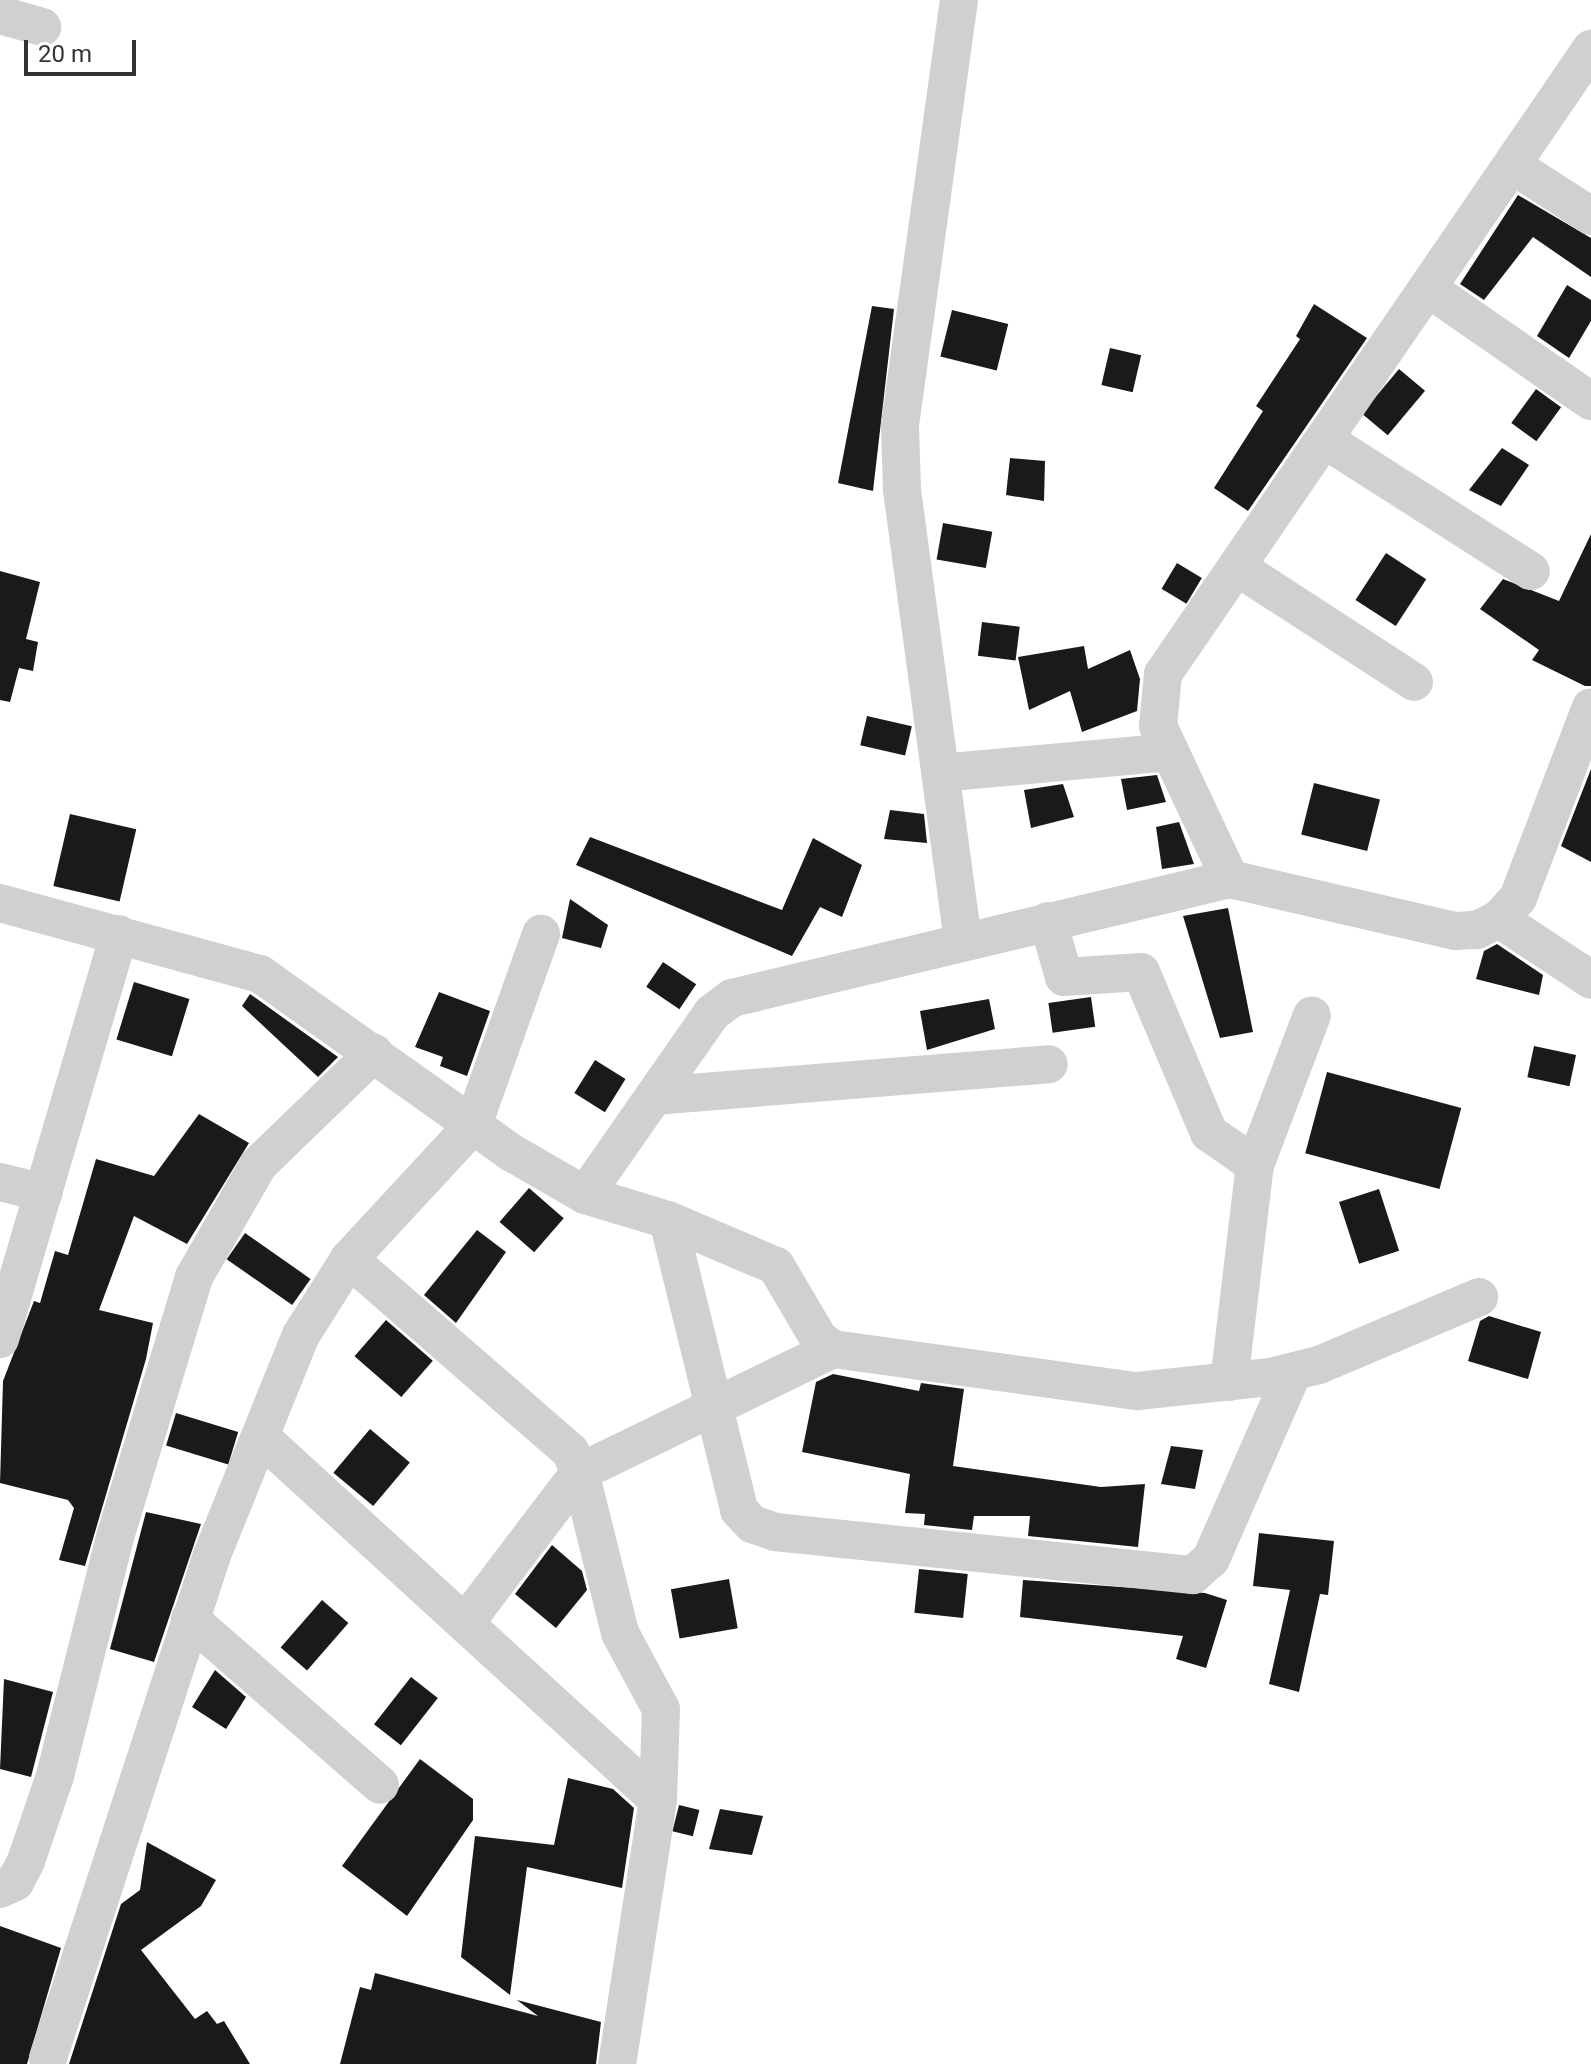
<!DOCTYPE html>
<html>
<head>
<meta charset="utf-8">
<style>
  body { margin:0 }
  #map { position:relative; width:1591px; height:2064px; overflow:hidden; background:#fff; font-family:Roboto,sans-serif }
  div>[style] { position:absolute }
  .building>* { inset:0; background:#1a1a1a; transform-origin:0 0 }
  .minor>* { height:38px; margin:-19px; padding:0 19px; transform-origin:19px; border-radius:19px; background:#d0d0d0 }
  span { translate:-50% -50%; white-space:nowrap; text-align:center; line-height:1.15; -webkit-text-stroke:8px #fff; paint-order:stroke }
  .scale { position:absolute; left:24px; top:40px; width:112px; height:36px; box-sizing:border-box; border:4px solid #333; border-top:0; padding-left:10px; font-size:24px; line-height:28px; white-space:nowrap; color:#333; -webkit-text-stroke:6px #fff; paint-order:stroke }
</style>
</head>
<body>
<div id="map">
  <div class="building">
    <i style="clip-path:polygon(1518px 195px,1591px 238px,1591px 277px,1533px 237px,1484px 300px,1460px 284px)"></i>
    <i style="clip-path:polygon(1567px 285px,1591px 300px,1591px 321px,1569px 358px,1537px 336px)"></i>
    <i style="clip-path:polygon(1314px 304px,1367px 338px,1248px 511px,1214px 488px,1263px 411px,1256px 406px,1300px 339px,1296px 336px)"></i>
    <i style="clip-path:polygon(872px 306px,894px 309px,873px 491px,838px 483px)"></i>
    <i style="left:952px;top:310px;width:58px;height:48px;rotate:14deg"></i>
    <i style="left:1110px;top:348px;width:32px;height:38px;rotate:13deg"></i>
    <i style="left:1399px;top:369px;width:34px;height:58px;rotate:40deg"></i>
    <i style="left:1536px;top:389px;width:31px;height:42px;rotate:36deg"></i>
    <i style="clip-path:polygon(1502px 448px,1529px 465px,1501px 506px,1469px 490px)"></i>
    <i style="clip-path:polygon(1010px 458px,1045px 461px,1044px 501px,1006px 495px)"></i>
    <i style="left:943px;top:523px;width:50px;height:37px;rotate:10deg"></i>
    <i style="clip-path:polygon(1591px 534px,1591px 686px,1585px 686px,1532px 660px,1539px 650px,1480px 609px,1503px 579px,1559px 601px)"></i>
    <i style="left:1386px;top:553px;width:48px;height:56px;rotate:33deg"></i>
    <i style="left:1177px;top:563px;width:29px;height:30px;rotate:31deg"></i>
    <i style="clip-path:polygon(0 571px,40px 582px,26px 639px,38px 642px,33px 671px,19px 668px,10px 702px,0 700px)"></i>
    <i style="left:982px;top:622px;width:38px;height:34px;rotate:7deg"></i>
    <i style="clip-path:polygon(1084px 646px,1088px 669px,1130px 650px,1140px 679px,1137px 711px,1082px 732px,1070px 691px,1029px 710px,1018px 657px)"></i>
    <i style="left:867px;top:716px;width:46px;height:30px;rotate:13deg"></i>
    <i style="clip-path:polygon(1591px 769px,1591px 862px,1561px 846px)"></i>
    <i style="clip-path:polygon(1157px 775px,1166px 802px,1127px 810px,1121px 779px)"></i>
    <i style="left:1314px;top:783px;width:68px;height:53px;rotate:14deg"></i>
    <i style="clip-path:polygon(1063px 784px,1074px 817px,1031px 828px,1024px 790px)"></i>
    <i style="clip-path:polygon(890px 810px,924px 814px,927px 843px,884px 839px)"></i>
    <i style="left:70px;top:814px;width:68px;height:74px;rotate:13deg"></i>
    <i style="clip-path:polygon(1179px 822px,1194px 864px,1162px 869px,1156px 827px)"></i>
    <i style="clip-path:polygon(590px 837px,782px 910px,813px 838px,862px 865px,842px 917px,820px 907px,792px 956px,576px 865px)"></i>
    <i style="clip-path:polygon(570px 899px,608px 925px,601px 948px,562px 938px)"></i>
    <i style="clip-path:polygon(1228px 908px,1253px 1032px,1220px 1038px,1183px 916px)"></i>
    <i style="clip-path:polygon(1497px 944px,1543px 975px,1539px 995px,1476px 979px,1484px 951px)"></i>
    <i style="left:663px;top:962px;width:40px;height:30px;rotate:34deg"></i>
    <i style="left:134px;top:982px;width:58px;height:60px;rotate:17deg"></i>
    <i style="clip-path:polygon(439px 992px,490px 1011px,467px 1076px,440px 1066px,443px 1057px,415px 1047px)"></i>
    <i style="clip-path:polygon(250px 994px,338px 1057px,318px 1077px,242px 1006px)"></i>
    <i style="left:1091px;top:997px;width:30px;height:43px;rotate:82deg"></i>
    <i style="clip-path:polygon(989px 999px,995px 1029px,927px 1050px,920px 1011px)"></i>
    <i style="left:1534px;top:1046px;width:43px;height:32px;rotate:12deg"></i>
    <i style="left:595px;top:1060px;width:36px;height:39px;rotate:32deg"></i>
    <i style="left:1327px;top:1072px;width:139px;height:84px;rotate:15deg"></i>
    <i style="clip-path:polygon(199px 1114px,249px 1143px,187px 1244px,134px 1216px,99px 1310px,153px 1323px,146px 1359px,85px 1566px,59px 1560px,74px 1508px,68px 1500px,0 1483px,3px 1381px,34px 1301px,40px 1303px,55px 1251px,68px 1255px,96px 1159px,154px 1176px)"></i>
    <i style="left:529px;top:1188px;width:46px;height:45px;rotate:41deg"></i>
    <i style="left:1379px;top:1189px;width:65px;height:42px;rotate:72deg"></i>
    <i style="clip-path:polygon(477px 1230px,506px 1252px,456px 1323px,424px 1295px)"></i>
    <i style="left:245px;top:1233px;width:80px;height:32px;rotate:35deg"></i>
    <i style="clip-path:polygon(1489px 1316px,1541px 1332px,1528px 1379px,1468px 1361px,1480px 1321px)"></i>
    <i style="left:386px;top:1320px;width:62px;height:48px;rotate:41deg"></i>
    <i style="clip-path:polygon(833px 1374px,919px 1391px,921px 1383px,964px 1389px,953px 1466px,1101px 1487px,1145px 1484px,1138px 1547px,1028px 1536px,1030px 1516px,974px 1516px,972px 1530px,924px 1525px,925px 1514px,905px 1513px,910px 1474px,802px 1452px,816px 1382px)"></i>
    <i style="left:176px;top:1413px;width:65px;height:34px;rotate:17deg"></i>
    <i style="left:370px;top:1429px;width:52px;height:57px;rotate:40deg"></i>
    <i style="clip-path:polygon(1171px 1446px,1203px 1450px,1195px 1489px,1161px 1484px)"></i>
    <i style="clip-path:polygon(146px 1512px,201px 1524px,154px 1662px,110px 1649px)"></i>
    <i style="clip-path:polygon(1259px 1533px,1334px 1541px,1328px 1595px,1320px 1594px,1299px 1692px,1269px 1684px,1290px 1590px,1253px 1586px)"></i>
    <i style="clip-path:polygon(552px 1545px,582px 1571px,587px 1590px,556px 1628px,515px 1594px)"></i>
    <i style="left:919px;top:1569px;width:49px;height:44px;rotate:6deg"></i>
    <i style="left:729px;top:1579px;width:50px;height:59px;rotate:80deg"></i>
    <i style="clip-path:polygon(1023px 1580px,1205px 1593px,1227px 1600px,1206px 1668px,1176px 1659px,1183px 1636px,1020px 1617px)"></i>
    <i style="left:322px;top:1600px;width:35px;height:63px;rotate:41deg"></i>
    <i style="clip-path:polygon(215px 1670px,246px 1697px,226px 1729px,192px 1707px)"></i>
    <i style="left:411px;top:1677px;width:34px;height:60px;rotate:38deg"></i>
    <i style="clip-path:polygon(4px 1679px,53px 1692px,31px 1777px,0 1769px)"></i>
    <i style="clip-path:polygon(420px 1759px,473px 1799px,473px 1820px,407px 1916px,342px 1866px)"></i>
    <i style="clip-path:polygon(568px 1778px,613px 1789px,634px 1808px,622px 1888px,527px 1867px,510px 1995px,461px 1957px,475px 1836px,554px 1845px)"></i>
    <i style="left:679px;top:1805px;width:21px;height:27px;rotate:14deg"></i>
    <i style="clip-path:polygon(720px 1809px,763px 1816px,752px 1855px,709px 1849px)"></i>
    <i style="clip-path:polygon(147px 1842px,216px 1880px,201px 1906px,141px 1950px,195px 2019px,207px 2011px,217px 2024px,224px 2021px,250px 2064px,69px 2064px,121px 1904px,140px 1890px)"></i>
    <i style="clip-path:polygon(0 1926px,61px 1948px,27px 2064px,0 2064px)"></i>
    <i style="clip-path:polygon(375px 1973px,538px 2016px,517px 2000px,601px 2022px,596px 2064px,340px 2064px,360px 1987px,371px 1990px)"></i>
  </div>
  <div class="minor">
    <i style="left:959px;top:0;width:431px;rotate:97.9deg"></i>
    <i style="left:900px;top:427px;width:63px;rotate:88.2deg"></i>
    <i style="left:902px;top:490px;width:456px;rotate:82.3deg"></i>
    <i style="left:0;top:15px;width:44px;rotate:15.9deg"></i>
    <i style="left:1512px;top:165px;width:94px;rotate:32.8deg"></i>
    <i style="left:1429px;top:289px;width:197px;rotate:34.7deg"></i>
    <i style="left:1325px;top:440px;width:244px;rotate:32.5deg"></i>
    <i style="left:1237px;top:567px;width:211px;rotate:33deg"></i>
    <i style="left:940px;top:773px;width:231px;rotate:-5.2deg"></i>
    <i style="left:1230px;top:879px;width:231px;rotate:13deg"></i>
    <i style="left:1455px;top:931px;width:22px;rotate:-3deg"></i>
    <i style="left:1477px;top:930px;width:25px;rotate:-27deg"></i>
    <i style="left:1499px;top:919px;width:28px;rotate:-48deg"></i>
    <i style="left:1518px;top:898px;width:204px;rotate:-69.1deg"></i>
    <i style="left:0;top:903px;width:270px;rotate:15.3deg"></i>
    <i style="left:260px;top:974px;width:309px;rotate:35.4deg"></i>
    <i style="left:512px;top:1153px;width:84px;rotate:29.9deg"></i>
    <i style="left:585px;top:1195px;width:87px;rotate:16.8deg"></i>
    <i style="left:668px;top:1220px;width:117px;rotate:23.1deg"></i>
    <i style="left:776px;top:1266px;width:85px;rotate:59.5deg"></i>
    <i style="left:819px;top:1339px;width:17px;rotate:36deg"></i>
    <i style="left:833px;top:1349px;width:307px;rotate:7.9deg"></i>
    <i style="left:1137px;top:1391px;width:134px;rotate:-6deg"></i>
    <i style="left:1270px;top:1377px;width:50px;rotate:-13.8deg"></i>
    <i style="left:1319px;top:1365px;width:174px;rotate:-23deg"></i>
    <i style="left:1499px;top:919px;width:110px;rotate:33.5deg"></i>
    <i style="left:1048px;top:921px;width:58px;rotate:74.1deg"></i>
    <i style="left:1064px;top:977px;width:77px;rotate:-3.7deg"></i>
    <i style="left:1141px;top:972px;width:175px;rotate:67.1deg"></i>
    <i style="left:1209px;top:1133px;width:56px;rotate:34.8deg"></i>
    <i style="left:654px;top:1096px;width:396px;rotate:-4.6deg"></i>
    <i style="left:0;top:1182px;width:45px;rotate:14deg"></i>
    <i style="left:585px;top:1195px;width:222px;rotate:-55.1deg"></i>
    <i style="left:712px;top:1013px;width:25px;rotate:-37deg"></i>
    <i style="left:732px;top:998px;width:512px;rotate:-13.44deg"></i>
    <i style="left:1230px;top:879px;width:169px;rotate:-115.2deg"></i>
    <i style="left:1158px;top:726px;width:52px;rotate:-84.5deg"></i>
    <i style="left:1163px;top:674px;width:758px;rotate:-55.6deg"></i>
    <i style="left:668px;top:1220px;width:299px;rotate:76.2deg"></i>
    <i style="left:739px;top:1510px;width:19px;rotate:47deg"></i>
    <i style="left:752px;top:1524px;width:24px;rotate:19deg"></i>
    <i style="left:775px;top:1532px;width:420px;rotate:5.9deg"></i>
    <i style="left:1193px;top:1575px;width:24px;rotate:-42deg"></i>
    <i style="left:1211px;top:1559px;width:204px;rotate:-66.3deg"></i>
    <i style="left:349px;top:1259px;width:293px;rotate:41deg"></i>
    <i style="left:570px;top:1451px;width:23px;rotate:65deg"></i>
    <i style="left:580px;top:1472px;width:166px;rotate:76deg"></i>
    <i style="left:620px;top:1633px;width:86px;rotate:61.7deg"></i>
    <i style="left:661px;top:1709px;width:91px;rotate:91.9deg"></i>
    <i style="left:658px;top:1800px;width:267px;rotate:98.8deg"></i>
    <i style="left:0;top:1339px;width:422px;rotate:-73.6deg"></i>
    <i style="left:1229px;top:1382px;width:219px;rotate:-83.2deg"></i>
    <i style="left:1255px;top:1165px;width:160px;rotate:-69.2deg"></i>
    <i style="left:263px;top:1439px;width:535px;rotate:42.42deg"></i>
    <i style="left:190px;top:1619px;width:252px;rotate:41.1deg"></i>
    <i style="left:466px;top:1622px;width:188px;rotate:-52.8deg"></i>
    <i style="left:580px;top:1472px;width:281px;rotate:-25.9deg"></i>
    <i style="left:0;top:1889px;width:17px;rotate:-25deg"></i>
    <i style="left:15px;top:1882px;width:24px;rotate:-62deg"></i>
    <i style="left:26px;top:1861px;width:90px;rotate:-71.2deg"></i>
    <i style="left:55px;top:1776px;width:250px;rotate:-75.9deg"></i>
    <i style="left:116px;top:1534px;width:269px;rotate:-73.1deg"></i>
    <i style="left:194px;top:1277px;width:130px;rotate:-60.1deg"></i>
    <i style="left:259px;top:1164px;width:160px;rotate:-44deg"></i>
    <i style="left:48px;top:2058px;width:529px;rotate:-71.94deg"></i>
    <i style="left:212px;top:1555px;width:237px;rotate:-68deg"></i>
    <i style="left:301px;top:1335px;width:90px;rotate:-57.7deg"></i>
    <i style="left:349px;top:1259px;width:183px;rotate:-47.2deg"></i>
    <i style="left:473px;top:1125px;width:203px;rotate:-70.4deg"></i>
  </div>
  <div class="scale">20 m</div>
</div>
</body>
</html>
